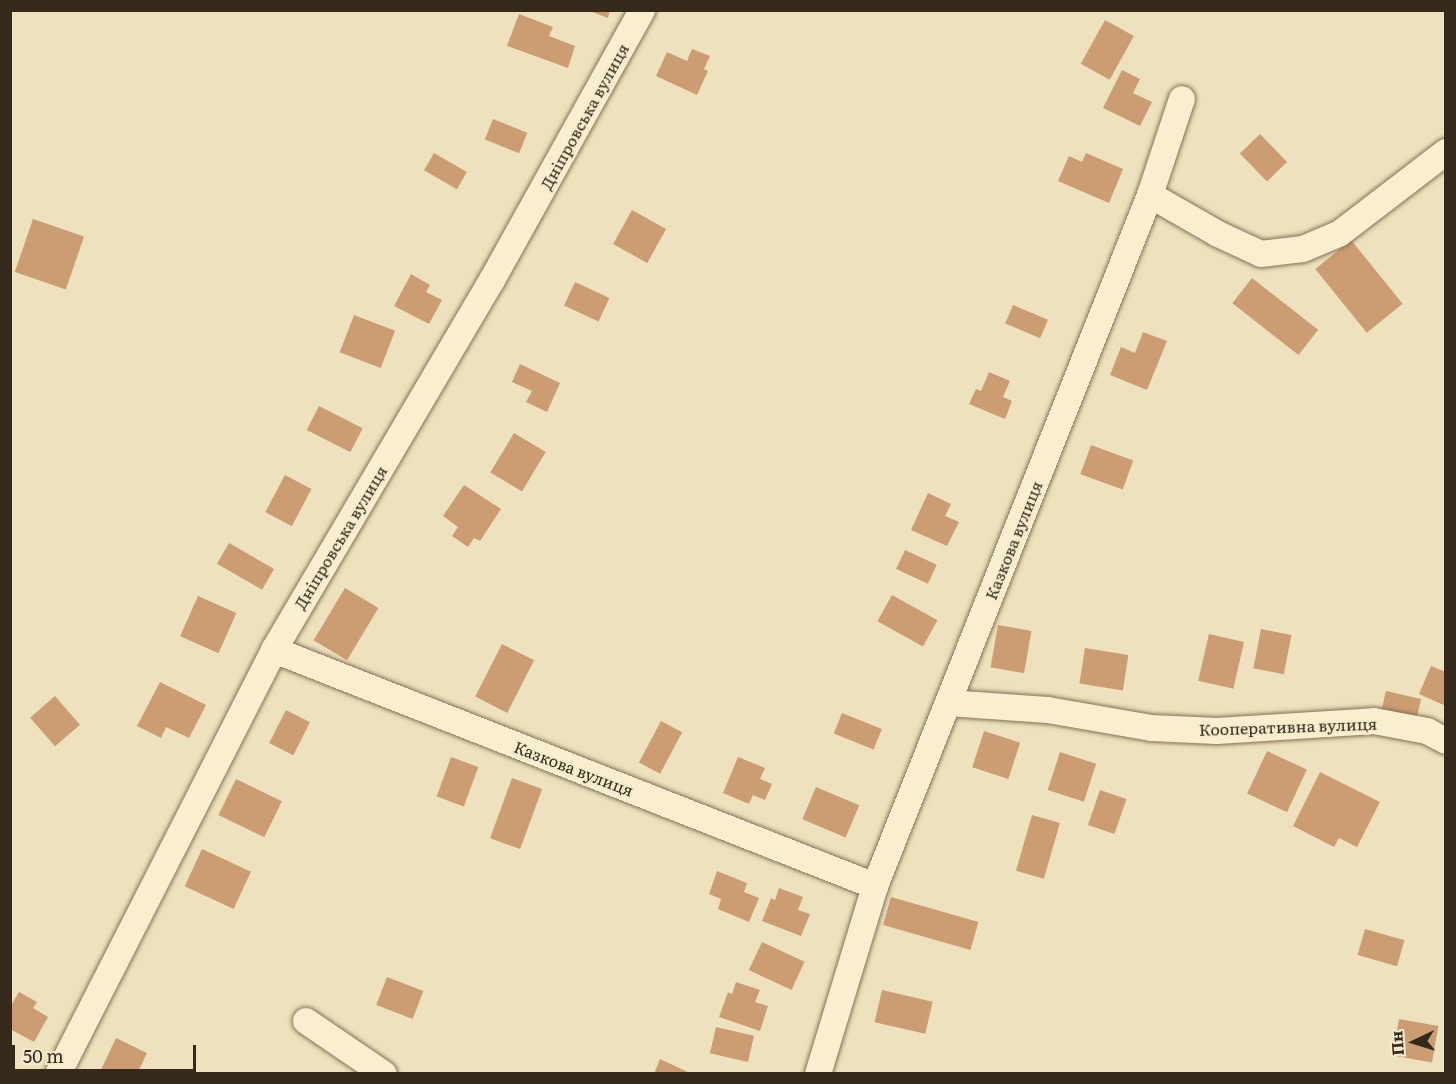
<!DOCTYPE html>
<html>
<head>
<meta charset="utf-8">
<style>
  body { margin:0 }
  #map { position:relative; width:1456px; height:1084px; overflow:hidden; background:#ede2bd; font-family:Literata,serif }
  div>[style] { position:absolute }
  .building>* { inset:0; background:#cc9d73; transform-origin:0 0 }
  .roads { filter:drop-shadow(0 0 2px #857256) drop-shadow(0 0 2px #857256) }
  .minor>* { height:26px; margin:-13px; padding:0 13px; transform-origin:13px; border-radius:13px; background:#f9efd0 }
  span { translate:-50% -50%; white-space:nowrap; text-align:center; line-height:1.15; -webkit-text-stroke:5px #f5eccd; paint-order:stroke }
  .street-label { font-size:16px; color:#34291b }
  .frame { position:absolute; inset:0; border:12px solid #34291b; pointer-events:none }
  .north { position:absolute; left:1384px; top:1012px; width:60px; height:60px; -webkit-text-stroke:4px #f5eccd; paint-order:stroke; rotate:266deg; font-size:16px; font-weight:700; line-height:24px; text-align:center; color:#34291b }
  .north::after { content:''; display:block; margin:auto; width:21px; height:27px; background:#34291b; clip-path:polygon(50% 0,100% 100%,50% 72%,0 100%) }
  .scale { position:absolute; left:12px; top:1045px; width:184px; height:27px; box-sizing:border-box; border:3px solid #34291b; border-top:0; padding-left:8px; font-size:18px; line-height:21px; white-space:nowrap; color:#34291b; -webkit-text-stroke:4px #f5eccd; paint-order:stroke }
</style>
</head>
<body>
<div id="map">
  <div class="building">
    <i style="clip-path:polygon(587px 10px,610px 10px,608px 18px)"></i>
    <i style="clip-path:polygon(519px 14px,553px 27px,549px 36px,575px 46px,568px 68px,507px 46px)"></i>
    <i style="left:1105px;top:20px;width:33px;height:50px;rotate:29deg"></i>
    <i style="clip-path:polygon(692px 49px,710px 56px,704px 69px,708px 71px,697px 95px,656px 76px,667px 52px,687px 61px)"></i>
    <i style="clip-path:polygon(1122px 70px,1140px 79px,1133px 93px,1152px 102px,1140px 126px,1103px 108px)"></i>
    <i style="left:493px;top:119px;width:37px;height:22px;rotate:22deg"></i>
    <i style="left:1260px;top:134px;width:39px;height:28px;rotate:46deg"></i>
    <i style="left:434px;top:153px;width:38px;height:20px;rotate:30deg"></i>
    <i style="clip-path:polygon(1086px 153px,1123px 169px,1109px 203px,1058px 181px,1069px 156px,1082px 162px)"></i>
    <i style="left:632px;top:210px;width:39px;height:39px;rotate:29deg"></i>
    <i style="left:33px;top:219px;width:54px;height:56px;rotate:19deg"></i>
    <i style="left:1351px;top:240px;width:82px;height:46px;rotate:51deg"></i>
    <i style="clip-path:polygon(411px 274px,430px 285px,426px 292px,442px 300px,429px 324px,394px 306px)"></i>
    <i style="left:1252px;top:278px;width:84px;height:32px;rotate:38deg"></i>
    <i style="left:575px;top:282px;width:38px;height:26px;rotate:25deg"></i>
    <i style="left:1013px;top:305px;width:38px;height:20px;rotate:23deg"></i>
    <i style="left:354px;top:315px;width:44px;height:40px;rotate:21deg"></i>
    <i style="clip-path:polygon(1143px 332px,1167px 341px,1147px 390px,1110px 375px,1121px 347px,1135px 353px)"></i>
    <i style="clip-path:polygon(520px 364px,560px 383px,547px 412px,526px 402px,532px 391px,512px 382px)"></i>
    <i style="clip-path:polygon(989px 372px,1010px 381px,1003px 397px,1012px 401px,1005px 419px,969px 404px,976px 389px,981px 391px)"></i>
    <i style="left:319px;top:406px;width:49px;height:27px;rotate:27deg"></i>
    <i style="left:514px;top:433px;width:37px;height:46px;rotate:31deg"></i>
    <i style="left:1091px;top:445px;width:45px;height:31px;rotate:20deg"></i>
    <i style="left:285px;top:475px;width:30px;height:42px;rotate:28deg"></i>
    <i style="clip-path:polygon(464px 485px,501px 509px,480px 541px,474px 538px,468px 547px,452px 536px,458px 527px,443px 516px)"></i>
    <i style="clip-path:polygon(928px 493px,951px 504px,945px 516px,959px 522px,947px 546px,911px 530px)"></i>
    <i style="left:229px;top:543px;width:52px;height:24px;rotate:30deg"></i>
    <i style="left:905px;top:550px;width:35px;height:21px;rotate:25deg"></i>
    <i style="left:345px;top:588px;width:39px;height:61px;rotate:31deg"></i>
    <i style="left:892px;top:595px;width:52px;height:30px;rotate:29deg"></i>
    <i style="left:198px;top:596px;width:42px;height:44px;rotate:24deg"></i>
    <i style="left:998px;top:625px;width:34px;height:43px;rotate:10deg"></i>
    <i style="left:1261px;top:629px;width:31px;height:40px;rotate:11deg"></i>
    <i style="left:1209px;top:634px;width:36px;height:48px;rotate:13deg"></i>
    <i style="left:502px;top:644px;width:36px;height:59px;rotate:27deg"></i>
    <i style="left:1085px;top:648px;width:44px;height:36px;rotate:9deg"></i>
    <i style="clip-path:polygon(1431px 666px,1446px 672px,1446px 706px,1419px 694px)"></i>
    <i style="clip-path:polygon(160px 682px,206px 705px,189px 738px,166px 727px,161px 738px,137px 726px)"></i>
    <i style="left:1386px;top:691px;width:36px;height:23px;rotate:13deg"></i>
    <i style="left:55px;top:696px;width:38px;height:33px;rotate:49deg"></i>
    <i style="left:286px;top:710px;width:27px;height:37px;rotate:27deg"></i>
    <i style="left:842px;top:713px;width:43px;height:22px;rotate:22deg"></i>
    <i style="left:661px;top:721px;width:24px;height:47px;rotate:28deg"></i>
    <i style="left:984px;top:731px;width:38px;height:38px;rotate:18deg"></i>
    <i style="left:1267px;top:751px;width:44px;height:47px;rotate:25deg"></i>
    <i style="left:1060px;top:752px;width:38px;height:40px;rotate:18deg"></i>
    <i style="left:451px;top:757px;width:29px;height:42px;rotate:20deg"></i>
    <i style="clip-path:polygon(738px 757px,765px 768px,760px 779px,772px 784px,765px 800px,753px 795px,749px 804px,723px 793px)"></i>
    <i style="clip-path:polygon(1320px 772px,1380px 802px,1357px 847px,1339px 838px,1334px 847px,1293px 826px)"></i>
    <i style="left:512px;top:778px;width:32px;height:64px;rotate:20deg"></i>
    <i style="left:236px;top:779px;width:51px;height:40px;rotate:26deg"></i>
    <i style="left:816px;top:787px;width:47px;height:35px;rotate:23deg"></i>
    <i style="left:1100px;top:790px;width:28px;height:37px;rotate:19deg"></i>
    <i style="left:1032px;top:815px;width:29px;height:58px;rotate:16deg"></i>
    <i style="left:202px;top:849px;width:54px;height:41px;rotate:25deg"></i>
    <i style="clip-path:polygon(717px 871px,747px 883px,744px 892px,759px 898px,749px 922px,718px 909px,721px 899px,709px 894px)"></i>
    <i style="clip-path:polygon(779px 888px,803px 897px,798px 910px,810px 914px,801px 936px,762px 921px,771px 898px,775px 900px)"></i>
    <i style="left:891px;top:897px;width:91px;height:29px;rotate:16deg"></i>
    <i style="left:1365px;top:929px;width:41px;height:27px;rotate:16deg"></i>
    <i style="left:762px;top:942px;width:47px;height:31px;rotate:25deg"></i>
    <i style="left:387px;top:977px;width:39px;height:30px;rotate:21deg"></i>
    <i style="clip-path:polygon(736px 982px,760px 990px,755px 1002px,768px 1006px,760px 1031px,719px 1017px,728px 992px,732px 994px)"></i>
    <i style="left:882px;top:990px;width:52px;height:33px;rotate:13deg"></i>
    <i style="clip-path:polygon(19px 992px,37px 1002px,33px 1008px,48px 1017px,34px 1042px,10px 1029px,10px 1007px)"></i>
    <i style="left:1399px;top:1019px;width:40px;height:37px;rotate:10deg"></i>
    <i style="left:716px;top:1027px;width:39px;height:27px;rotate:13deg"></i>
    <i style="clip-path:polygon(116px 1038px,147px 1053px,137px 1074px,99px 1074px)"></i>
    <i style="clip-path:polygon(660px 1059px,692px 1074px,654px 1074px)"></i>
  </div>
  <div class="roads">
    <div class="minor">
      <i style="left:1150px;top:195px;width:78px;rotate:29.8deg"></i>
      <i style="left:1218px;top:234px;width:47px;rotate:24.9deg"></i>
      <i style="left:1261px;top:254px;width:42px;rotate:-6.8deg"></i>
      <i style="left:1303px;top:249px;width:39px;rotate:-23deg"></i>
      <i style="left:1339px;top:234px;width:135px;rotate:-37.5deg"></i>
      <i style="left:274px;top:650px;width:646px;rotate:21.44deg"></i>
      <i style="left:948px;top:703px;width:100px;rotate:4deg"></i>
      <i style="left:1048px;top:710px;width:105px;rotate:9.9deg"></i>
      <i style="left:1151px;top:728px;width:66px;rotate:2.6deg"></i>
      <i style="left:1217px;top:731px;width:157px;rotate:-3.6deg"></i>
      <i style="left:1374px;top:721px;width:54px;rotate:10.7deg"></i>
      <i style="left:1427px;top:731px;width:21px;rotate:28deg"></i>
      <i style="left:306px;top:1021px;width:94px;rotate:34.2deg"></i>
      <i style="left:58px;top:1074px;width:476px;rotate:-63deg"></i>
      <i style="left:274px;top:650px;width:429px;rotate:-59.5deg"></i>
      <i style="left:492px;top:280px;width:309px;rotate:-60.9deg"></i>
      <i style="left:818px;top:1074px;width:196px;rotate:-73.1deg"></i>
      <i style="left:875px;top:886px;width:744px;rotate:-68.3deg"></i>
      <i style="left:1150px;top:195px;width:101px;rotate:-71.6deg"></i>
    </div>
  </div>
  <div class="street-label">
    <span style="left:584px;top:116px;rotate:-61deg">Дніпровська вулиця</span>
    <span style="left:340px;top:537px;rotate:-59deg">Дніпровська вулиця</span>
    <span style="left:1013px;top:540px;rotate:-68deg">Казкова вулиця</span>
    <span style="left:1288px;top:726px;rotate:-2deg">Кооперативна вулиця</span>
    <span style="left:574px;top:768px;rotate:21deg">Казкова вулиця</span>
  </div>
  <div class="frame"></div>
  <div class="north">Пн</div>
  <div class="scale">50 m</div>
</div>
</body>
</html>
